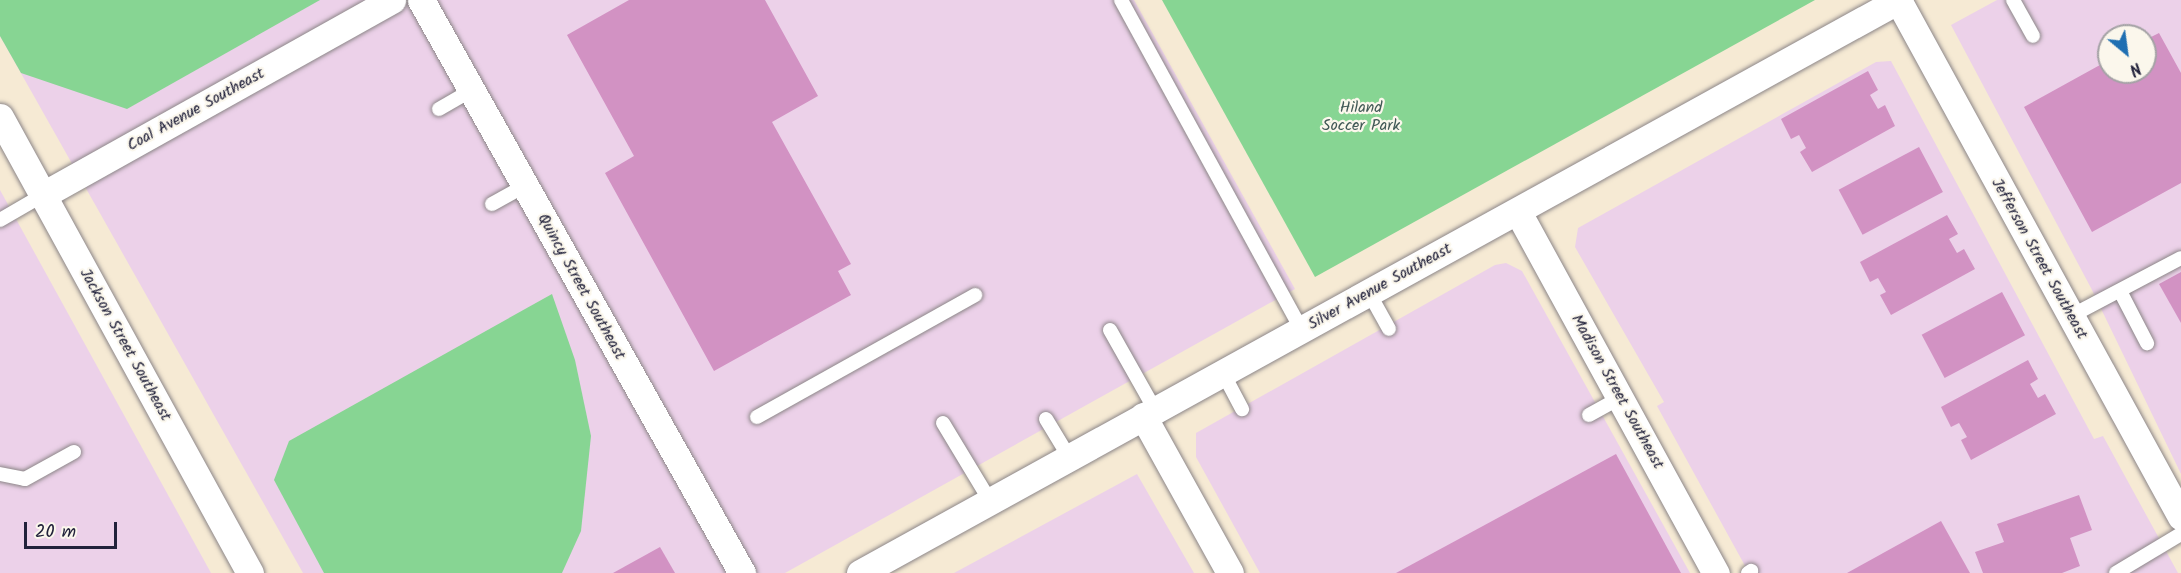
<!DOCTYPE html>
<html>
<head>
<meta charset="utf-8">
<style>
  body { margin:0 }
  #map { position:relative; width:2181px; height:573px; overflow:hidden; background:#f6ead4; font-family:Kalam,sans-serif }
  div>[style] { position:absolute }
  .built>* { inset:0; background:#ecd1e9 }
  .green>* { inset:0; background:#87d593 }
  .building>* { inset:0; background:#d292c3; transform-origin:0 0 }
  .roads { filter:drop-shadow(0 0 2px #8c8688) drop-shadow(0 0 2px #8c8688) }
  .service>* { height:14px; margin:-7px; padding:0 7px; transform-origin:7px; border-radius:7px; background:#fff }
  .minor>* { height:27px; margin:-13.5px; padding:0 13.5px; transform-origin:13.5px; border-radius:13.5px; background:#fff }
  span { translate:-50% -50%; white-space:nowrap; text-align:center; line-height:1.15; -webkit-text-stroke:4.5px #fbf7ec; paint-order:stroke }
  .park-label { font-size:16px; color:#405855 }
  .street-label { font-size:16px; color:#22223b }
  .north { position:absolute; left:2097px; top:24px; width:60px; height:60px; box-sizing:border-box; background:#fbf7ec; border:2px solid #a4a2a5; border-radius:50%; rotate:151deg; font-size:16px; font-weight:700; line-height:24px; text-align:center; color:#22223b }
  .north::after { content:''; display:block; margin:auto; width:21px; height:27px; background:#1f6fb2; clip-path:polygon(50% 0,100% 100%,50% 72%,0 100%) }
  .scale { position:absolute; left:24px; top:522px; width:93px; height:27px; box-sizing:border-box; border:3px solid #22223b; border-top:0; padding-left:8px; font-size:18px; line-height:21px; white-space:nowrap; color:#22223b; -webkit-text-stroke:4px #fbf7ec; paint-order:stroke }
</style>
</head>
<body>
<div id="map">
  <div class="built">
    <i style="clip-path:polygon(0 0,1134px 0,1295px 289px,785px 573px,303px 573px,0 36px)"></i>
    <i style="clip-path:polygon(evenodd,1997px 0,2181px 0,2181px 474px,2091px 288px,1951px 25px,1997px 0,2109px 36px,2145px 36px,2145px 72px,2109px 72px,2109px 36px)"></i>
    <i style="clip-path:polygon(1891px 61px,2094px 439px,2103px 436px,2178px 573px,1749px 573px,1657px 406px,1664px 402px,1575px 247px,1578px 228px,1876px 62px)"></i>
    <i style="clip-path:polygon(0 190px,211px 573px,0 573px)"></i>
    <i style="clip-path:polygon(1506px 263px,1522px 271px,1690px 573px,1260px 573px,1196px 457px,1196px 433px,1495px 265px)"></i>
    <i style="clip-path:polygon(1137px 474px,1194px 573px,954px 573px)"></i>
  </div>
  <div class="green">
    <i style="clip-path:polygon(0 0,320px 0,127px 109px,21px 73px,0 36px)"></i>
    <i style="clip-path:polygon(1162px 0,1815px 0,1315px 277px)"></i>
    <i style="clip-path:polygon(552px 294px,575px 360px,591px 436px,581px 531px,562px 573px,324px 573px,274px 480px,289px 441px)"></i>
  </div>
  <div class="building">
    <i style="clip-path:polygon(629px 0,765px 0,818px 96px,772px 122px,851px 264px,838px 271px,851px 295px,714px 371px,605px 173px,634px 156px,567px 35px)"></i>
    <i style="clip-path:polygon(2159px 33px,2181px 73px,2181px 183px,2092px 232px,2024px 107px,2109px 60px,2109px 72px,2145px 72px,2145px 40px)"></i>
    <i style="clip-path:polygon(1868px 71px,1878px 90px,1870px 95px,1878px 109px,1885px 105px,1895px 126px,1812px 172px,1800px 152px,1806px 148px,1799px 135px,1791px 139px,1781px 119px)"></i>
    <i style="left:1919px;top:147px;width:51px;height:91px;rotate:62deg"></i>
    <i style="clip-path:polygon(1947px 215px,1958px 234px,1949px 239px,1957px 253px,1964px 249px,1975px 269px,1891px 315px,1880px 295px,1886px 292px,1878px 278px,1870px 282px,1860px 262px)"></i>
    <i style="clip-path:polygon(2181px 272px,2181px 323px,2159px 284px)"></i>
    <i style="left:2002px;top:292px;width:49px;height:91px;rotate:62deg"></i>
    <i style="clip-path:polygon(2028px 360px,2038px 379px,2030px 384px,2038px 398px,2045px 394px,2056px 414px,1971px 460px,1961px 440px,1967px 437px,1959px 423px,1951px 427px,1941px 407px)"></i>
    <i style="clip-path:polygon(1616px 454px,1681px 573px,1396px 573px)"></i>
    <i style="clip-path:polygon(2079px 495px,2092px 530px,2070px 538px,2080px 566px,2062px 573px,1983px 573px,1975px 552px,2004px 542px,1997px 524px)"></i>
    <i style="clip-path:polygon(1941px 521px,1970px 573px,1847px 573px)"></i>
    <i style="clip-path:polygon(660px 547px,675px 573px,613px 573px)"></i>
  </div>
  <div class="roads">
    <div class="service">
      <i style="left:1121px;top:0;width:376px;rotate:61.3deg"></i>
      <i style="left:2013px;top:0;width:41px;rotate:60.9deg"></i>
      <i style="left:439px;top:109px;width:38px;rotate:-30deg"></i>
      <i style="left:492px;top:204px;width:37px;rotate:-29deg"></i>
      <i style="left:0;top:220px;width:50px;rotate:-30.2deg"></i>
      <i style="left:2120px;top:291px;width:59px;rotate:62.6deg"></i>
      <i style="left:1369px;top:293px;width:41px;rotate:60.9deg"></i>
      <i style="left:2071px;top:316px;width:124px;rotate:-27.8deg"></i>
      <i style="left:1110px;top:330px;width:92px;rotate:60.6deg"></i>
      <i style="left:1223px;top:373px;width:41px;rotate:62.2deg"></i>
      <i style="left:1589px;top:415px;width:35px;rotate:-29deg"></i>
      <i style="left:757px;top:417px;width:250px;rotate:-29.2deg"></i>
      <i style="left:1046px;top:419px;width:44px;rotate:58.8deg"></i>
      <i style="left:943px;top:423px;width:91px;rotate:58.9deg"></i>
      <i style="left:0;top:474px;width:25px;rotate:11deg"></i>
      <i style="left:25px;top:479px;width:56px;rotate:-28.9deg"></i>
      <i style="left:1748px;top:573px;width:4px;rotate:-34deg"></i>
      <i style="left:2116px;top:573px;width:76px;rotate:-31deg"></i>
    </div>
    <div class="minor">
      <i style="left:421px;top:0;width:657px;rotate:60.74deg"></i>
      <i style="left:1898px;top:0;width:589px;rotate:61.3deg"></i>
      <i style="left:0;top:117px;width:520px;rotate:61.27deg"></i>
      <i style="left:43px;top:195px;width:400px;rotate:-29.2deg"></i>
      <i style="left:1518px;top:212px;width:412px;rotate:61.3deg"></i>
      <i style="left:1143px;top:416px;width:179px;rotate:61deg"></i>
      <i style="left:860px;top:573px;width:1187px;rotate:-28.88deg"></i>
    </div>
  </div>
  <div class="park-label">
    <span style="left:1361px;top:117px">Hiland<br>Soccer Park</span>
  </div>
  <div class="street-label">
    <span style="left:196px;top:110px;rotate:-29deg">Coal Avenue Southeast</span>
    <span style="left:2039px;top:259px;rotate:61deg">Jefferson Street Southeast</span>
    <span style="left:581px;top:287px;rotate:61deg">Quincy Street Southeast</span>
    <span style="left:1380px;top:287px;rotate:-29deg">Silver Avenue Southeast</span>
    <span style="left:125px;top:345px;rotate:61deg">Jackson Street Southeast</span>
    <span style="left:1617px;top:392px;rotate:61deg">Madison Street Southeast</span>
  </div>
  <div class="north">N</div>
  <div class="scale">20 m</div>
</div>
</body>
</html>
